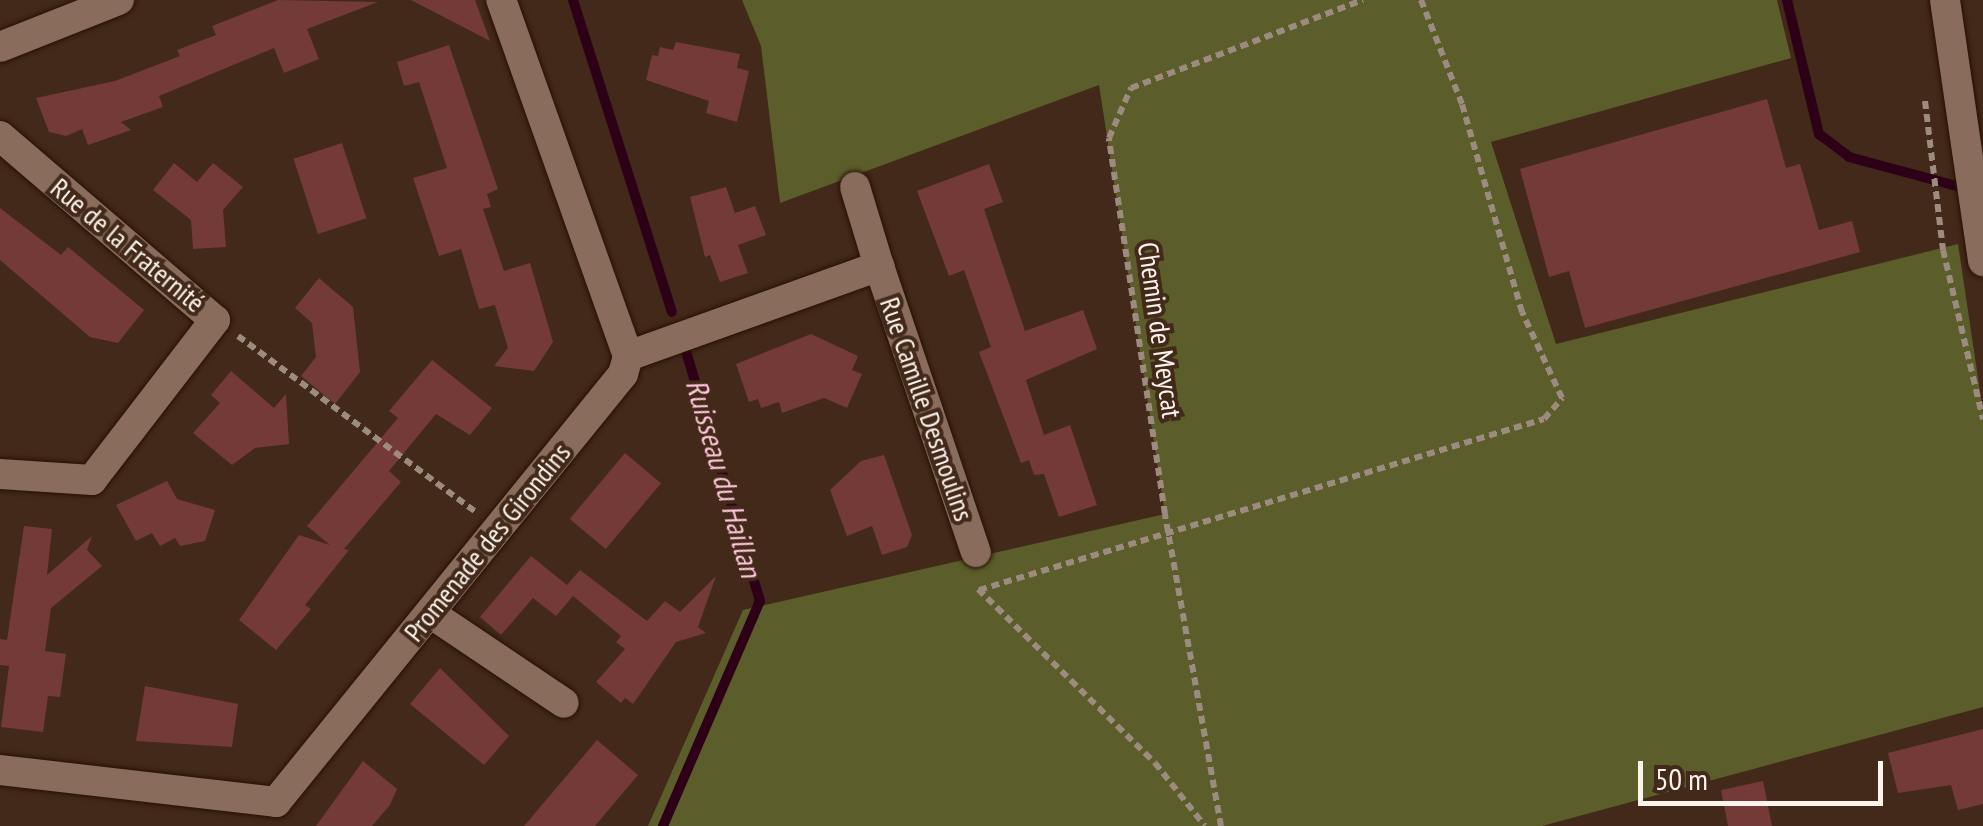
<!DOCTYPE html>
<html>
<head>
<meta charset="utf-8">
<style>
  body { margin:0 }
  #map { position:relative; width:1983px; height:826px; overflow:hidden; background:#422919; font-family:"PT Sans Narrow",sans-serif }
  div>[style] { position:absolute }
  .green>* { inset:0; background:#5b5d2a }
  .stream>* { height:10px; margin:-5px; padding:0 5px; transform-origin:5px; border-radius:5px; background:#2e0017 }
  .building>* { inset:0; background:#743a37; transform-origin:0 0 }
  .path>* { height:6px; margin-top:-3px; transform-origin:0; background:repeating-linear-gradient(90deg,#9d8b80 0 8px,transparent 0 13px) }
  .roads { filter:drop-shadow(0 0 2px #271103) drop-shadow(0 0 2px #271103) }
  .minor>* { height:30px; margin:-15px; padding:0 15px; transform-origin:15px; border-radius:15px; background:#896c5b }
  span { translate:-50% -50%; white-space:nowrap; text-align:center; line-height:1.15; -webkit-text-stroke:8px #422919; paint-order:stroke }
  .street-label { font-size:28px; color:#fdf3ed }
  .water-label { font-size:30px; color:#ffc7db; font-style:italic }
  .scale { position:absolute; left:1638px; top:761px; width:245px; height:45px; box-sizing:border-box; border:5px solid #fdf3ed; border-top:0; padding-left:12px; font-size:30px; line-height:35px; white-space:nowrap; color:#fdf3ed; -webkit-text-stroke:8px #422919; paint-order:stroke }
</style>
</head>
<body>
<div id="map">
  <div class="green">
    <i style="clip-path:polygon(742px 0,1777px 0,1791px 58px,1491px 142px,1556px 344px,1958px 244px,1983px 411px,1983px 707px,1542px 826px,648px 826px,743px 610px,1165px 514px,1099px 85px,780px 203px,761px 46px)"></i>
  </div>
  <div class="stream">
    <i style="left:573px;top:0;width:327px;rotate:72.4deg"></i>
    <i style="left:1787px;top:0;width:138px;rotate:76.6deg"></i>
    <i style="left:1819px;top:134px;width:38px;rotate:37deg"></i>
    <i style="left:1849px;top:157px;width:123px;rotate:15.1deg"></i>
    <i style="left:663px;top:826px;width:245px;rotate:-66.7deg"></i>
    <i style="left:760px;top:601px;width:261px;rotate:-106.5deg"></i>
  </div>
  <div class="building">
    <i style="clip-path:polygon(278px 0,378px 2px,307px 29px,319px 59px,284px 73px,274px 48px,159px 96px,163px 107px,121px 122px,131px 130px,88px 145px,82px 129px,66px 136px,49px 132px,36px 98px,115px 81px,180px 56px,177px 50px,216px 35px,212px 26px)"></i>
    <i style="clip-path:polygon(411px 0,475px 0,490px 41px)"></i>
    <i style="clip-path:polygon(676px 42px,740px 54px,737px 68px,749px 71px,737px 122px,706px 113px,709px 101px,646px 80px,652px 55px,658px 56px,660px 47px,673px 50px)"></i>
    <i style="clip-path:polygon(449px 45px,498px 189px,487px 194px,491px 207px,483px 209px,504px 271px,530px 263px,553px 342px,534px 371px,494px 366px,508px 348px,495px 305px,479px 309px,461px 249px,439px 256px,413px 178px,447px 168px,419px 82px,404px 86px,397px 62px)"></i>
    <i style="clip-path:polygon(1767px 99px,1786px 168px,1800px 164px,1819px 230px,1852px 221px,1860px 252px,1585px 328px,1569px 271px,1549px 277px,1520px 169px)"></i>
    <i style="left:342px;top:143px;width:79px;height:51px;rotate:72deg"></i>
    <i style="clip-path:polygon(174px 163px,197px 182px,213px 163px,243px 187px,223px 210px,226px 247px,193px 249px,191px 220px,153px 190px)"></i>
    <i style="clip-path:polygon(989px 164px,1003px 202px,984px 209px,1025px 331px,1083px 310px,1097px 349px,1026px 380px,1044px 435px,1070px 425px,1097px 505px,1059px 517px,1044px 474px,1034px 475px,1029px 460px,1021px 463px,979px 352px,991px 347px,964px 270px,949px 276px,917px 191px)"></i>
    <i style="clip-path:polygon(726px 187px,735px 213px,755px 206px,766px 235px,738px 245px,748px 273px,720px 282px,710px 255px,705px 257px,690px 197px)"></i>
    <i style="clip-path:polygon(0 208px,61px 255px,68px 247px,144px 310px,118px 343px,90px 337px,0 260px)"></i>
    <i style="clip-path:polygon(319px 278px,353px 307px,360px 372px,335px 404px,301px 376px,316px 357px,312px 323px,295px 308px)"></i>
    <i style="clip-path:polygon(811px 334px,858px 356px,852px 370px,862px 374px,847px 408px,824px 398px,782px 413px,779px 402px,761px 408px,758px 399px,749px 402px,736px 364px)"></i>
    <i style="clip-path:polygon(432px 360px,492px 408px,470px 435px,436px 414px,389px 471px,401px 482px,344px 549px,349px 550px,305px 605px,311px 609px,276px 650px,239px 620px,299px 535px,330px 545px,307px 526px,398px 418px,389px 411px)"></i>
    <i style="clip-path:polygon(231px 371px,274px 408px,286px 394px,289px 444px,255px 448px,232px 465px,193px 433px,220px 403px,211px 395px)"></i>
    <i style="left:625px;top:453px;width:47px;height:86px;rotate:40deg"></i>
    <i style="clip-path:polygon(884px 455px,912px 535px,907px 547px,882px 555px,872px 526px,847px 536px,830px 490px,861px 461px)"></i>
    <i style="clip-path:polygon(167px 481px,177px 499px,215px 510px,205px 541px,180px 546px,175px 538px,160px 546px,152px 533px,136px 541px,116px 505px)"></i>
    <i style="clip-path:polygon(24px 526px,52px 529px,47px 575px,92px 536px,87px 550px,102px 566px,51px 608px,45px 651px,66px 654px,60px 697px,48px 696px,43px 732px,1px 727px,9px 666px,0 665px,0 639px,7px 640px)"></i>
    <i style="clip-path:polygon(531px 556px,567px 585px,580px 570px,647px 621px,665px 601px,680px 612px,716px 576px,698px 627px,706px 633px,676px 642px,633px 704px,625px 698px,621px 703px,596px 682px,625px 649px,616px 642px,621px 636px,573px 596px,556px 616px,533px 598px,501px 635px,480px 617px)"></i>
    <i style="clip-path:polygon(440px 668px,509px 736px,484px 765px,410px 704px)"></i>
    <i style="clip-path:polygon(145px 686px,238px 704px,232px 747px,136px 741px)"></i>
    <i style="clip-path:polygon(1983px 729px,1983px 804px,1958px 810px,1951px 785px,1898px 793px,1888px 753px)"></i>
    <i style="clip-path:polygon(597px 740px,638px 775px,595px 826px,524px 826px)"></i>
    <i style="clip-path:polygon(363px 761px,397px 789px,390px 805px,372px 826px,316px 826px)"></i>
    <i style="clip-path:polygon(1763px 781px,1772px 826px,1728px 826px,1721px 790px)"></i>
  </div>
  <div class="path">
    <i style="left:1925px;top:101px;width:150px;rotate:83.1deg"></i>
    <i style="left:1943px;top:250px;width:174px;rotate:76.7deg"></i>
    <i style="left:238px;top:336px;width:297px;rotate:36.5deg"></i>
    <i style="left:978px;top:589px;width:248px;rotate:44.5deg"></i>
    <i style="left:1155px;top:763px;width:80px;rotate:51.6deg"></i>
    <i style="left:979px;top:590px;width:590px;rotate:-16.84deg"></i>
    <i style="left:1544px;top:419px;width:28px;rotate:-49deg"></i>
    <i style="left:1562px;top:398px;width:95px;rotate:-114.9deg"></i>
    <i style="left:1522px;top:312px;width:216px;rotate:-106.1deg"></i>
    <i style="left:1462px;top:104px;width:112px;rotate:-111.5deg"></i>
    <i style="left:1221px;top:826px;width:317px;rotate:-100.2deg"></i>
    <i style="left:1165px;top:514px;width:380px;rotate:-98.5deg"></i>
    <i style="left:1109px;top:138px;width:55px;rotate:-66.3deg"></i>
    <i style="left:1131px;top:88px;width:248px;rotate:-20.8deg"></i>
  </div>
  <div class="roads">
    <div class="minor">
      <i style="left:1945px;top:0;width:264px;rotate:81.7deg"></i>
      <i style="left:0;top:47px;width:128px;rotate:-21.6deg"></i>
      <i style="left:0;top:136px;width:283px;rotate:40.6deg"></i>
      <i style="left:215px;top:320px;width:202px;rotate:127.6deg"></i>
      <i style="left:92px;top:480px;width:92px;rotate:-176.3deg"></i>
      <i style="left:855px;top:187px;width:83px;rotate:73.1deg"></i>
      <i style="left:628px;top:356px;width:267px;rotate:-19.7deg"></i>
      <i style="left:879px;top:266px;width:302px;rotate:71.3deg"></i>
      <i style="left:430px;top:613px;width:161px;rotate:33.9deg"></i>
      <i style="left:0;top:770px;width:278px;rotate:6.6deg"></i>
      <i style="left:276px;top:802px;width:551px;rotate:-50.97deg"></i>
      <i style="left:623px;top:374px;width:19px;rotate:-74deg"></i>
      <i style="left:628px;top:356px;width:378px;rotate:-109.6deg"></i>
    </div>
  </div>
  <div class="street-label">
    <span style="left:128px;top:245px;rotate:40deg">Rue de la Fraternité</span>
    <span style="left:1160px;top:330px;rotate:82deg">Chemin de Meycat</span>
    <span style="left:927px;top:409px;rotate:71deg">Rue Camille Desmoulins</span>
    <span style="left:487px;top:542px;rotate:-51deg">Promenade des Girondins</span>
  </div>
  <div class="water-label">
    <span style="left:724px;top:478px;rotate:74deg">Ruisseau du Haillan</span>
  </div>
  <div class="scale">50 m</div>
</div>
</body>
</html>
